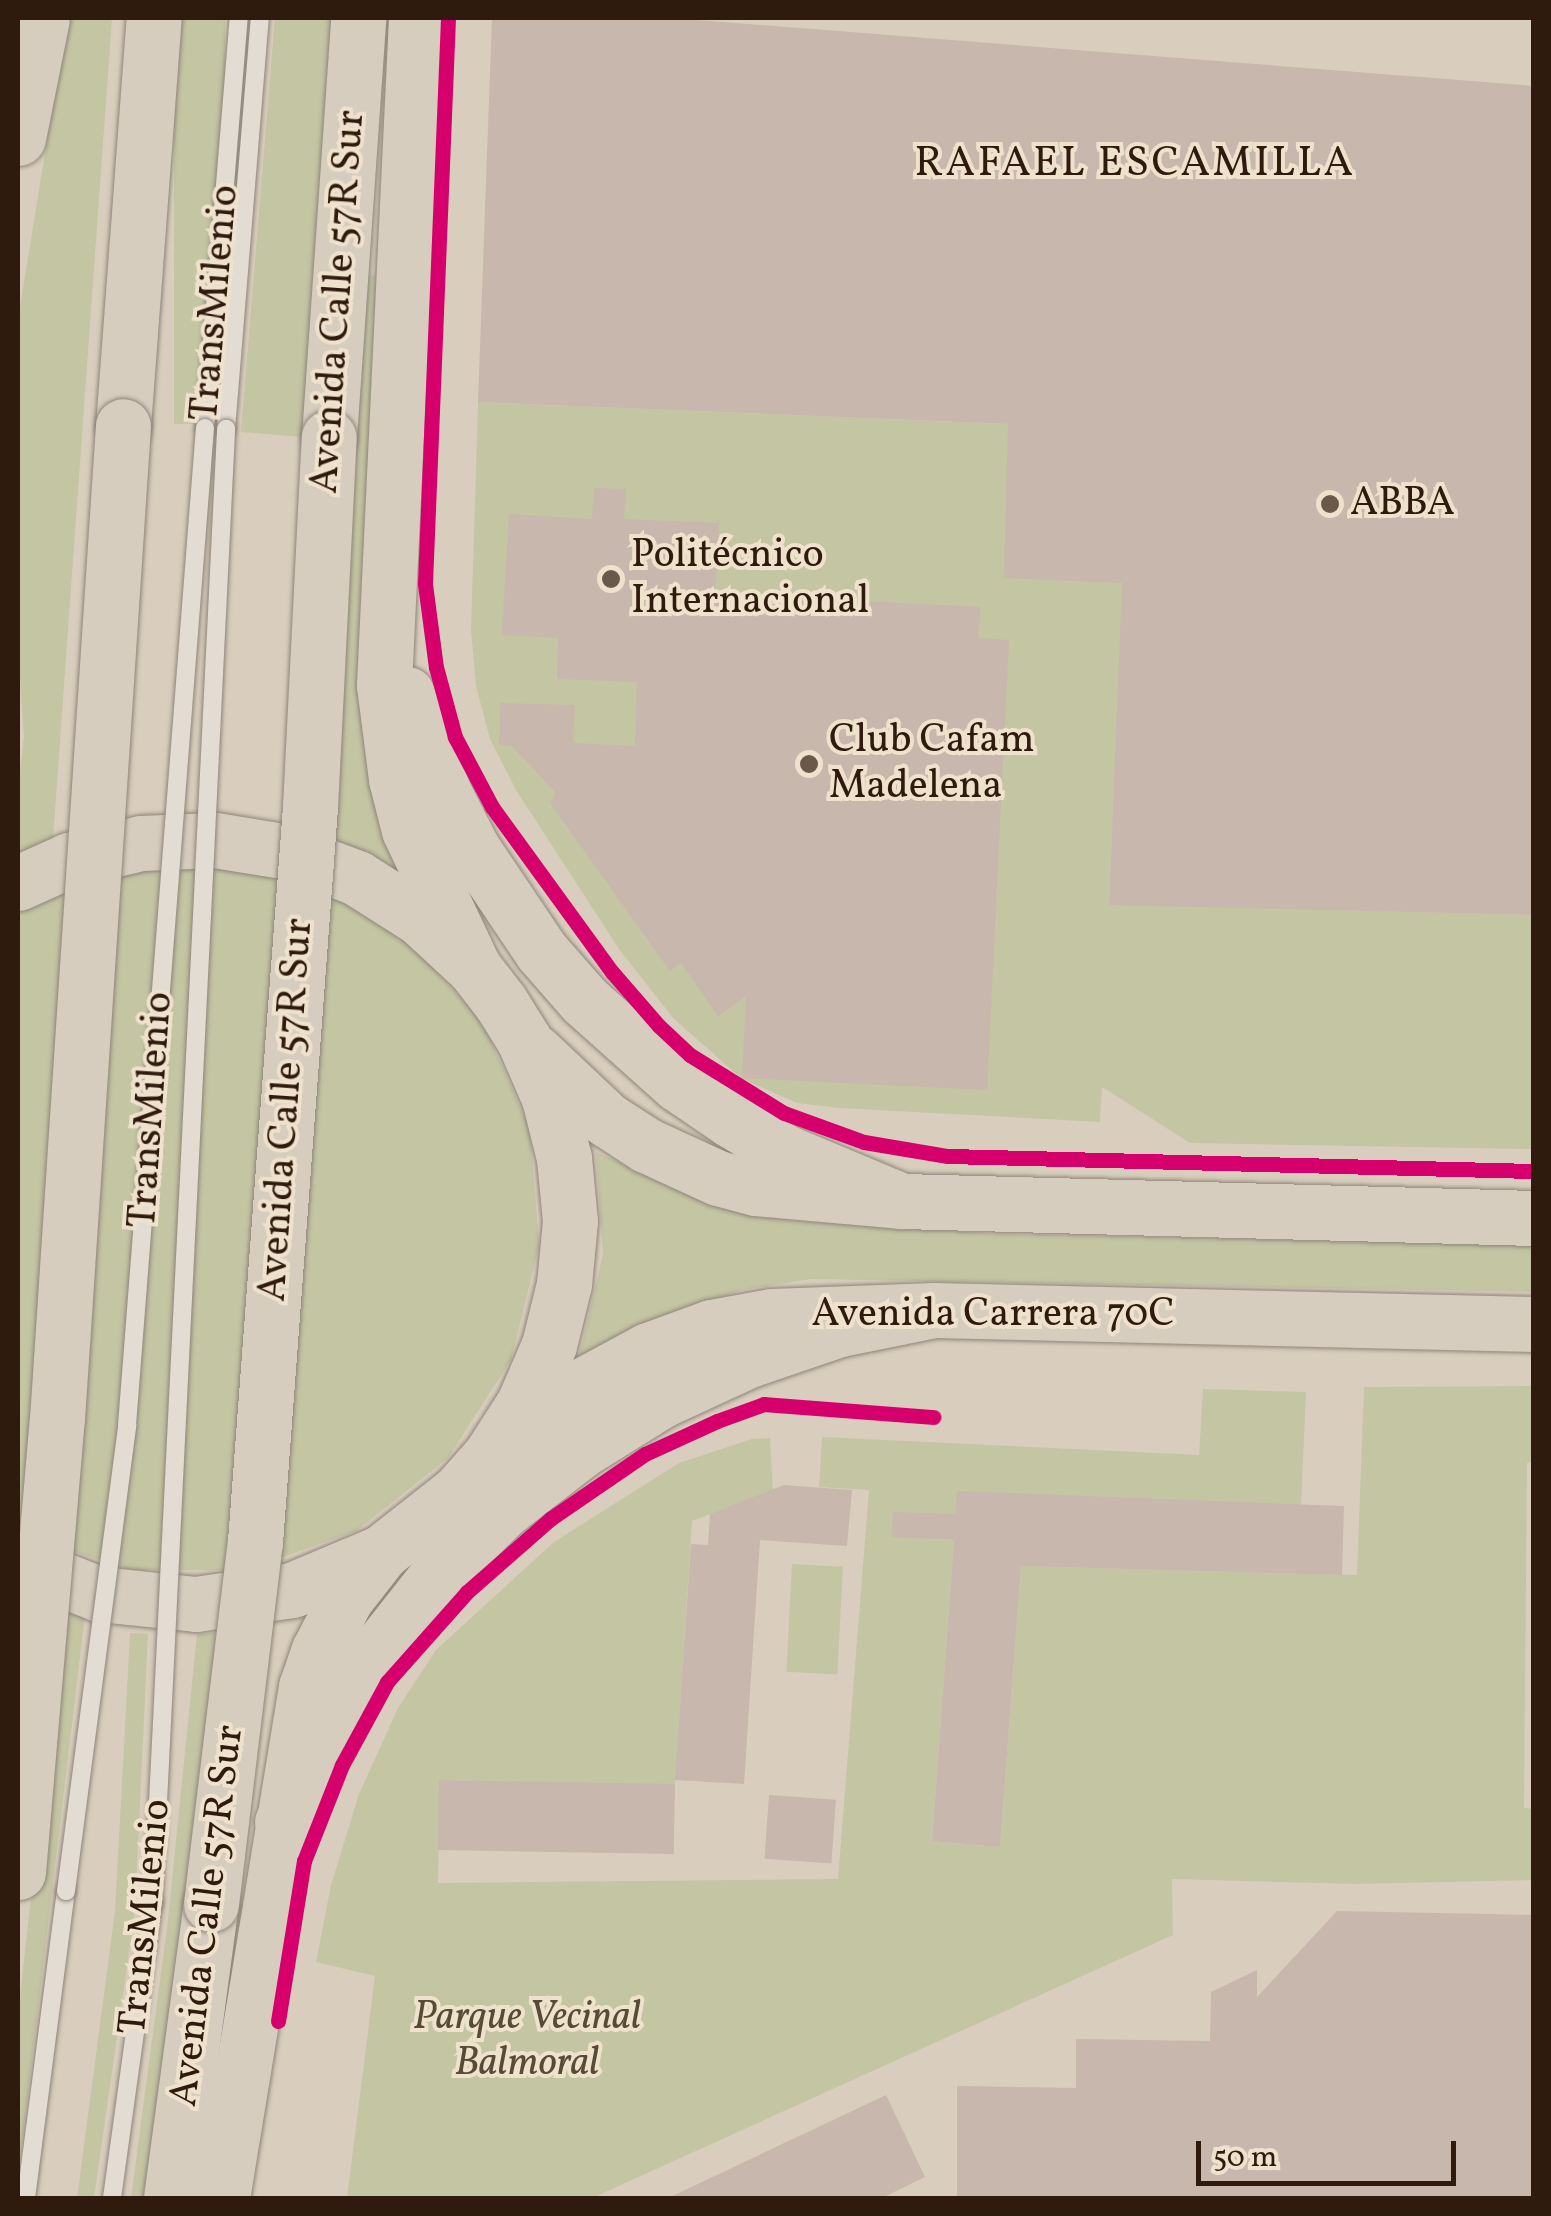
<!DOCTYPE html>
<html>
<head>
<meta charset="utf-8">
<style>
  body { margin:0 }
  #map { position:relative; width:1551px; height:2216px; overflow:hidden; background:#d9cebd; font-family:Vollkorn,serif }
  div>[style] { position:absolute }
  .green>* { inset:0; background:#c4c5a3; transform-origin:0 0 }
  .building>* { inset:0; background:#c8b7ac; transform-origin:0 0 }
  .roads { filter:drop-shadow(0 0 2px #8e857a) drop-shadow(0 0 2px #8e857a) }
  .service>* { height:18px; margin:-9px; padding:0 9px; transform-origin:9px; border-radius:9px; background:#e2dcd3 }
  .primary>* { height:55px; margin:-27.5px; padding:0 27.5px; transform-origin:27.5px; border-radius:27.5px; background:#d6cdbf }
  .trunk>* { height:55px; margin:-27.5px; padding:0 27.5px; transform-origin:27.5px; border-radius:27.5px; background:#d6cdbf }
  .bridges { filter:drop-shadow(0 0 2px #8e857a) drop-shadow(0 0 2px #8e857a) }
  .service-bridge>* { height:18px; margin:-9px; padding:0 9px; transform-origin:9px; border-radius:9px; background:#e2dcd3 }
  .trunk-bridge>* { height:55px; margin:-27.5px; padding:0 27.5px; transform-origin:27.5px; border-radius:27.5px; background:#d6cdbf }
  .cycleway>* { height:15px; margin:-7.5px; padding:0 7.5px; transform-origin:7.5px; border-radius:7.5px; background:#d6006c }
  .dots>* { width:28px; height:28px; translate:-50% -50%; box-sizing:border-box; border:5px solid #efe2cc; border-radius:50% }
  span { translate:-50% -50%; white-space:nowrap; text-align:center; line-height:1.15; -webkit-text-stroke:8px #efe2cc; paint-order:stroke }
  .street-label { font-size:40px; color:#2f1a0e }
  .poi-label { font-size:40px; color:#2f1a0e }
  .left { translate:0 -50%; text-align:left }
  .park-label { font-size:40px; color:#564b34; font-style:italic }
  .neighbourhood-label { font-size:42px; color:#2f1a0e; letter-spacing:2.5px }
  .frame { position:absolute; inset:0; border:20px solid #2f1a0e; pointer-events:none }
  .scale { position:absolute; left:1196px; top:2141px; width:260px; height:45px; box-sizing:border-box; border:5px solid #2f1a0e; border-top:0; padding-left:12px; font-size:30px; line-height:35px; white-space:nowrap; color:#2f1a0e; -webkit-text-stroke:8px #efe2cc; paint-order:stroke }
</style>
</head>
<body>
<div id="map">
  <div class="green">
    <i style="clip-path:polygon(67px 18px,112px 18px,53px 839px,18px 858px,18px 786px,24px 737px,18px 654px,18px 319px)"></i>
    <i style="left:174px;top:18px;width:51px;height:406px"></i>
    <i style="clip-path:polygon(275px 18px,334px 18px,334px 103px,301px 437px,241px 432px)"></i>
    <i style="clip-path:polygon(381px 275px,406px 874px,331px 839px,367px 276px)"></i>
    <i style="clip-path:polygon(478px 402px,1129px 429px,1109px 904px,1533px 915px,1533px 1149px,1190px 1143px,1102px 1087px,1100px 1122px,839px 1108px,797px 1103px,742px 1079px,674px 1019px,619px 949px,516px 790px,490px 739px,476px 686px,471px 629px)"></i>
    <i style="clip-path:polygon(185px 861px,300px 880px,403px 935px,482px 1021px,530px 1128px,539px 1246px,511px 1360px,448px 1458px,356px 1531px,246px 1570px,129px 1570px,18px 1532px,18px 910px,69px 881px)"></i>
    <i style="clip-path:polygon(596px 1152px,726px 1209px,796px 1221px,1000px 1234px,1533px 1245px,1533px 1292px,811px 1279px,741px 1290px,579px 1357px,603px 1254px)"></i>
    <i style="clip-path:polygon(1533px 1386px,1533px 1462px,1527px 1463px,1524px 1808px,1533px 1809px,1533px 1880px,1355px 1884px,1172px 1879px,1173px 1935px,592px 2198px,347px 2198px,375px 1976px,316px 1962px,331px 1885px,359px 1794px,398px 1708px,436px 1650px,554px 1542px,679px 1463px,752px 1439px,770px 1438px,773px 1490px,692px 1521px,675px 1786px,440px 1780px,438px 1883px,838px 1879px,869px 1490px,819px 1487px,822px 1437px,1199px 1455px,1203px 1389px,1306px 1392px,1301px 1505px,956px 1514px,928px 1539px,954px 1540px,932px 1841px,1000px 1847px,1021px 1566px,1357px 1575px,1364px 1387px)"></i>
    <i style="left:792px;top:1564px;width:51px;height:108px;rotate:3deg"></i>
    <i style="clip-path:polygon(63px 1606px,85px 1615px,18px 2176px,18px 2015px)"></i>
    <i style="clip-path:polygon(130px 1633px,148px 1634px,135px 1911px,94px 2198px,77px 2198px,115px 1911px)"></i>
    <i style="clip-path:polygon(216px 1633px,185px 1920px,146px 2198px,131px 2198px,168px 1920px,197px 1634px)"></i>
  </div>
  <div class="building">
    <i style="clip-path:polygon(492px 18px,672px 18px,1534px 86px,1534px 915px,1109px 905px,1122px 583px,1004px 578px,1008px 424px,478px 402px)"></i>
    <i style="clip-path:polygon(594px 488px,626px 489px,624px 519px,719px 523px,715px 594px,981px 607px,978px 638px,1009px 640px,987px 1090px,742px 1078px,746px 996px,718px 1016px,681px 963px,670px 971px,550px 803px,556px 793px,512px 746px,499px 745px,500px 703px,575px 705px,573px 743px,635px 746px,637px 682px,557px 679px,558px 638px,502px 635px,509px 514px,592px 519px)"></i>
    <i style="clip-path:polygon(784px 1485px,852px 1490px,847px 1546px,760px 1540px,744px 1784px,675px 1780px,691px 1544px,708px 1545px,710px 1514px)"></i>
    <i style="clip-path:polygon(957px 1491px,1344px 1506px,1342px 1575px,1021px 1566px,1000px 1847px,932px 1841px,954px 1540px,892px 1537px,893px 1512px,956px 1514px)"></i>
    <i style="left:439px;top:1780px;width:236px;height:70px;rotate:1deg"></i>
    <i style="left:769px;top:1795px;width:67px;height:64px;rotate:4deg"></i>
    <i style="clip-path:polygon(1337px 1911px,1534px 1915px,1534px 2198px,957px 2198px,957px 2086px,1076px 2088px,1076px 2039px,1210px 2041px,1211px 1992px,1257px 1970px,1257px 1997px)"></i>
    <i style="clip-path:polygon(886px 2095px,925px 2177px,882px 2198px,668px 2198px)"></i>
  </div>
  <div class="roads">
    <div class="service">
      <i style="left:205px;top:428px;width:411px;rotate:-85.3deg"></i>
      <i style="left:226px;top:429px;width:412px;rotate:-85.3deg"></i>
      <i style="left:26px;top:2198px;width:310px;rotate:-82.6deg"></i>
      <i style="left:112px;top:2198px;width:298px;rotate:-82.1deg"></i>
    </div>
    <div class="primary">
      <i style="left:18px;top:883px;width:56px;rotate:-24.3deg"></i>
      <i style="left:69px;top:860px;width:74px;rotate:-13.3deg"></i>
      <i style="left:141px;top:843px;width:74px;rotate:-2.3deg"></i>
      <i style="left:215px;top:840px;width:74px;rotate:9.3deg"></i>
      <i style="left:288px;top:852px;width:74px;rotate:20.6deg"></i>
      <i style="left:357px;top:878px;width:75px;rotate:32.4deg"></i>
      <i style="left:420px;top:918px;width:74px;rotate:42.8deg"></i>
      <i style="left:474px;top:968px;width:44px;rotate:52.4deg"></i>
      <i style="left:501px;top:1003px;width:44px;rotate:58.1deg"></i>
      <i style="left:524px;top:1040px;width:63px;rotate:66.7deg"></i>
      <i style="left:549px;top:1098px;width:62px;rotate:76deg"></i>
      <i style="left:564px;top:1158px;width:63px;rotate:84.6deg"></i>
      <i style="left:570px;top:1221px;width:63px;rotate:95.4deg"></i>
      <i style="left:564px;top:1284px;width:63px;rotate:103.8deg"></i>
      <i style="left:549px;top:1345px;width:63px;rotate:113.3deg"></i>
      <i style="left:524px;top:1403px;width:63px;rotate:122.7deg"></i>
      <i style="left:490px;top:1456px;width:48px;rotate:131.6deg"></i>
      <i style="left:458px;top:1492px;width:97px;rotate:141.7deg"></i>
      <i style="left:382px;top:1552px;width:98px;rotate:157.1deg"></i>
      <i style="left:292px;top:1590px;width:97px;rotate:171.7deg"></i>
      <i style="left:196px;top:1604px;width:98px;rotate:-174.1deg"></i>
      <i style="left:99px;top:1594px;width:87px;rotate:-158.4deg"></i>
      <i style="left:535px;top:1052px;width:98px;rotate:43.3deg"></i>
      <i style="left:606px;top:1119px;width:48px;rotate:33deg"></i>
      <i style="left:646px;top:1145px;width:79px;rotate:24.6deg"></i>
      <i style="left:718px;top:1178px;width:39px;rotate:15deg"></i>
      <i style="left:756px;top:1188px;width:147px;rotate:5.1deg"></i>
      <i style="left:902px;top:1201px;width:632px;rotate:1.54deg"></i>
      <i style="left:510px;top:1440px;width:83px;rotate:-37.7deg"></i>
      <i style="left:576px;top:1389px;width:82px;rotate:-28.4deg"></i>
      <i style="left:648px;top:1350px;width:67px;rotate:-20.1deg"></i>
      <i style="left:711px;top:1327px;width:61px;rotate:-10.4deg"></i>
      <i style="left:771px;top:1316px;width:163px;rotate:-2.1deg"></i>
      <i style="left:934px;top:1310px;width:600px;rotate:1.34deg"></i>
    </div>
    <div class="trunk">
      <i style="left:416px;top:18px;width:668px;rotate:92.75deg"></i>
      <i style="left:384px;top:685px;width:95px;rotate:82.7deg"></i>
      <i style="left:396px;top:779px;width:53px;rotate:75.7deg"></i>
      <i style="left:409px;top:830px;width:153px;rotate:64.8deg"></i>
      <i style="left:18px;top:138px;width:122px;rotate:-78.7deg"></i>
      <i style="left:123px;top:426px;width:409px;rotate:-85.7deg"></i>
      <i style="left:329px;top:437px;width:420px;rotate:-86deg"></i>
      <i style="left:407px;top:694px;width:103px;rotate:69.6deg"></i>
      <i style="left:443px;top:791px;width:64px;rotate:63deg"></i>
      <i style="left:472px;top:848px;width:125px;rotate:56.1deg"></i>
      <i style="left:542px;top:952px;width:64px;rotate:48.8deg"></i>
      <i style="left:584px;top:1000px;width:126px;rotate:41.8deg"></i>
      <i style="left:678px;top:1084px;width:64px;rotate:34.2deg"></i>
      <i style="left:731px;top:1120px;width:63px;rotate:30.7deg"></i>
      <i style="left:785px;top:1152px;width:127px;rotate:22.7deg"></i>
      <i style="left:282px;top:1822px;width:97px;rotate:-64.2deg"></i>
      <i style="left:324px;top:1735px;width:96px;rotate:-57.8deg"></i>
      <i style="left:375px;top:1654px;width:97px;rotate:-51.7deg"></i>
      <i style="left:435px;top:1578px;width:97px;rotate:-44.6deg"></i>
      <i style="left:504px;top:1510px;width:96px;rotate:-37.8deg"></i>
      <i style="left:580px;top:1451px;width:97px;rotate:-31.9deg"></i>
      <i style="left:662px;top:1400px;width:96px;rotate:-24.7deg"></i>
      <i style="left:749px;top:1360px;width:96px;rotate:-18.8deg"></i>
      <i style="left:840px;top:1329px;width:96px;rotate:-11.4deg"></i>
      <i style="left:171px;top:2198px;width:297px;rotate:-82.3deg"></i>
      <i style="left:222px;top:2198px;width:518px;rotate:-80.67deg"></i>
      <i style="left:306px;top:1687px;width:39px;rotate:-71deg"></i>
      <i style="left:319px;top:1650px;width:59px;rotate:-62.6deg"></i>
      <i style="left:346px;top:1598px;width:58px;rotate:-52deg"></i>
    </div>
  </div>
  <div class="bridges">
    <div class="service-bridge">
      <i style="left:66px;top:1891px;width:470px;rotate:-82.5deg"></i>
      <i style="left:127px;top:1425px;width:1000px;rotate:-85.53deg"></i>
      <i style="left:153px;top:1903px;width:1476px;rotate:-87.16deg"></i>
    </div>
    <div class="trunk-bridge">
      <i style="left:18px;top:1872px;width:455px;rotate:-85.1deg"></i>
      <i style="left:57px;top:1419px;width:995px;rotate:-86.2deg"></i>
      <i style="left:211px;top:1904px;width:365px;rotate:-83.1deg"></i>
      <i style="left:255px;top:1542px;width:737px;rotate:-85.72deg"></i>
      <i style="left:310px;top:807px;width:370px;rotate:-87.1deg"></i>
    </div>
  </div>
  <div class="cycleway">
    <i style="left:448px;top:18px;width:566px;rotate:92.33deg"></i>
    <i style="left:425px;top:584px;width:84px;rotate:82.5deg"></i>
    <i style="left:436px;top:667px;width:73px;rotate:74.8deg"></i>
    <i style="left:455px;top:737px;width:79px;rotate:62.1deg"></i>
    <i style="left:492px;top:807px;width:204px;rotate:54deg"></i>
    <i style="left:612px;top:972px;width:72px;rotate:49deg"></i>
    <i style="left:659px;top:1026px;width:42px;rotate:43.1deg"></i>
    <i style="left:690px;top:1055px;width:110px;rotate:31.7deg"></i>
    <i style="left:784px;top:1113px;width:85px;rotate:19.9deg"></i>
    <i style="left:864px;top:1142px;width:85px;rotate:9.5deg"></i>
    <i style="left:948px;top:1156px;width:586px;rotate:1.47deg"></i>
    <i style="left:278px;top:2021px;width:162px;rotate:-80.8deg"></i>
    <i style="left:304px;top:1861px;width:103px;rotate:-68.4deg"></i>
    <i style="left:342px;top:1765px;width:94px;rotate:-61.5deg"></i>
    <i style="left:387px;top:1682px;width:120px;rotate:-48.4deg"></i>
    <i style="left:467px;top:1592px;width:111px;rotate:-41.3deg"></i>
    <i style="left:550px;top:1519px;width:115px;rotate:-34.4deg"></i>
    <i style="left:645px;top:1454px;width:79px;rotate:-24.6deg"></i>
    <i style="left:717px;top:1421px;width:50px;rotate:-19.9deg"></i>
    <i style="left:764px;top:1404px;width:170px;rotate:4.4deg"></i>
  </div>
  <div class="dots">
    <i style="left:1330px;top:504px;background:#6a594b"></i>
    <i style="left:611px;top:579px;background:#6a594b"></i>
    <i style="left:809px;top:764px;background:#6a594b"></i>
  </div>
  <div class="street-label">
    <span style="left:339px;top:302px;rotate:-86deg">Avenida Calle 57R Sur</span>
    <span style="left:216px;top:303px;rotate:-85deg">TransMilenio</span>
    <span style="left:152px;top:1110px;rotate:-86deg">TransMilenio</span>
    <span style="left:287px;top:1110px;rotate:-86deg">Avenida Calle 57R Sur</span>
    <span style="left:993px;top:1315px">Avenida Carrera 70C</span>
    <span style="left:208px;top:1916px;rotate:-83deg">Avenida Calle 57R Sur</span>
    <span style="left:146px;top:1917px;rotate:-84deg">TransMilenio</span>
  </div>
  <div class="poi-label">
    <span class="left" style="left:1350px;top:504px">ABBA</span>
    <span class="left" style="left:631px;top:579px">Politécnico<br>Internacional</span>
    <span class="left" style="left:829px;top:764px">Club Cafam<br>Madelena</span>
  </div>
  <div class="park-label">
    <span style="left:527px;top:2041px">Parque Vecinal<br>Balmoral</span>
  </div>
  <div class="neighbourhood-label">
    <span style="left:1135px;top:165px">RAFAEL ESCAMILLA</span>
  </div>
  <div class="frame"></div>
  <div class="scale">50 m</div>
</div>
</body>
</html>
